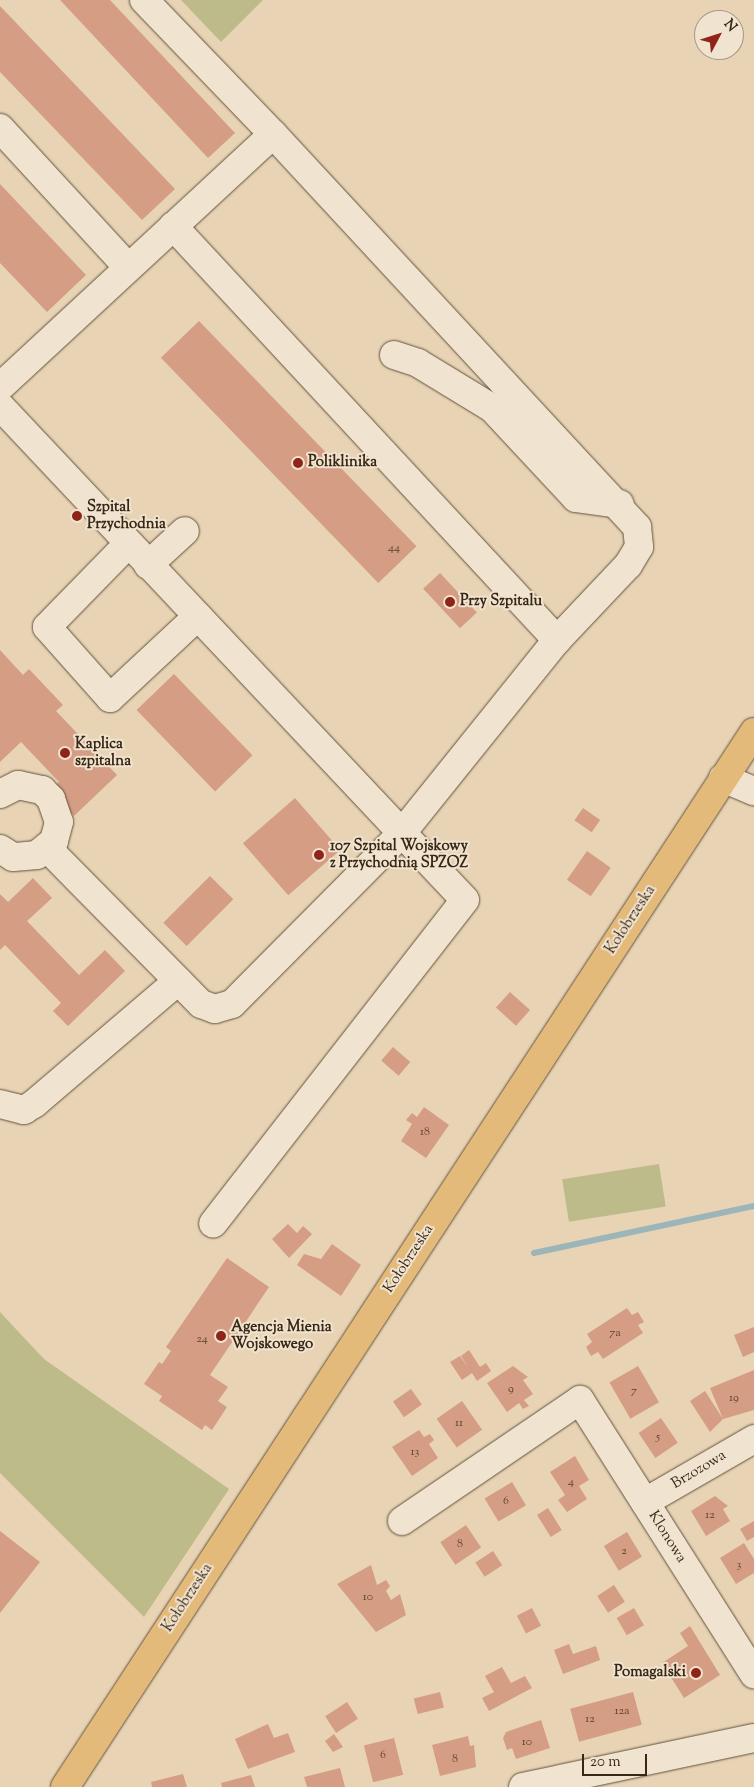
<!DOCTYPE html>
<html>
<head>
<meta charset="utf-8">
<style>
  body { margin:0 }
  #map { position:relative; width:754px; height:1787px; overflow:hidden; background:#e8d4b5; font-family:"Sorts Mill Goudy",serif }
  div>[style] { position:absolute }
  .green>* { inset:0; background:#bdbb89; transform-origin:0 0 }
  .stream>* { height:6px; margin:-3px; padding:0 3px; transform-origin:3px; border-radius:3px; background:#9bb5b8 }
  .building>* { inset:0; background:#d59d83; transform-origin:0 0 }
  .roads { filter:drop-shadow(0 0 1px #63523c) drop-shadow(0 0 1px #63523c) }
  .minor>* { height:28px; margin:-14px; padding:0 14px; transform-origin:14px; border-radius:14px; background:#f0e3cf }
  .major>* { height:28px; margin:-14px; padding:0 14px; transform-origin:14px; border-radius:14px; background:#e4ba7a }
  .dots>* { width:14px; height:14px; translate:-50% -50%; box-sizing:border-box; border:2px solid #f0e3cf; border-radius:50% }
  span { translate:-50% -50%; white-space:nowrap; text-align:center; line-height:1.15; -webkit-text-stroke:4px #f0e3cf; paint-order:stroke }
  .number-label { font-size:12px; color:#5e4430 }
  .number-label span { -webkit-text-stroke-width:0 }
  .poi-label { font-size:15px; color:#372714; font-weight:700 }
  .left { translate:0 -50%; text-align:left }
  .right { translate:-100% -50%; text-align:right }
  .street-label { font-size:15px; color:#372714 }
  .north { position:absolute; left:694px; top:10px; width:50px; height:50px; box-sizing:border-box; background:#f0e3cf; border:1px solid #a69884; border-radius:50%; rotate:50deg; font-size:14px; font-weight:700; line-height:20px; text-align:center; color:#372714 }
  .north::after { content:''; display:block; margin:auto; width:18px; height:22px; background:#8f2418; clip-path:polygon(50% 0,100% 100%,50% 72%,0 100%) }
  .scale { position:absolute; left:582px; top:1754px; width:65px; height:22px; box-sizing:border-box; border:2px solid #372714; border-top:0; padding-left:6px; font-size:15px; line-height:18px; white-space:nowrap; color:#372714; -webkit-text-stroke:4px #f0e3cf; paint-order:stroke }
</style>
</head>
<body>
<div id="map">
  <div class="green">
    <i style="clip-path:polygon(181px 0,263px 0,221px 42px)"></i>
    <i style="left:659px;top:1164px;width:43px;height:98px;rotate:81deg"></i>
    <i style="clip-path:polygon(0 1312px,44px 1359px,229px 1489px,144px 1617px,0 1473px)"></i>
  </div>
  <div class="stream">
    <i style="left:534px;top:1253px;width:225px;rotate:-12.1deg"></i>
  </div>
  <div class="building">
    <i style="clip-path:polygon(60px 0,110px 0,235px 133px,208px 158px)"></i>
    <i style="clip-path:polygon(0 6px,175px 189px,142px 220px,0 72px)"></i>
    <i style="clip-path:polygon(0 184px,86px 275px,47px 312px,0 263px)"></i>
    <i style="left:199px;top:321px;width:313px;height:53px;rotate:46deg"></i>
    <i style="left:440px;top:573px;width:54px;height:23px;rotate:47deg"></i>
    <i style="clip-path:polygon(0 650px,23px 675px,29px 669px,63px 705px,56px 711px,117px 775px,74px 816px,49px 791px,59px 782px,21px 742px,0 762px)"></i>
    <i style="left:174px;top:674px;width:113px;height:52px;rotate:46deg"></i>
    <i style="left:295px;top:798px;width:69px;height:69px;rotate:49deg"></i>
    <i style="left:583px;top:808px;width:21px;height:15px;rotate:35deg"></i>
    <i style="left:587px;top:851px;width:29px;height:35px;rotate:35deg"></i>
    <i style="left:210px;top:876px;width:33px;height:66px;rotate:45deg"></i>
    <i style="clip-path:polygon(33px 878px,52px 898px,27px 921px,79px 975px,105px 950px,125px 971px,68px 1026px,53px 1011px,61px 1003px,5px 945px,0 950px,0 894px,8px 902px)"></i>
    <i style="left:510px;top:992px;width:27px;height:21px;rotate:42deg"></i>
    <i style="left:393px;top:1047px;width:23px;height:18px;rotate:41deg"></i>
    <i style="clip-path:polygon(424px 1107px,449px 1125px,426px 1158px,401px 1141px,412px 1124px,406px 1120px,412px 1113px,417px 1117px)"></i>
    <i style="clip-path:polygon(288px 1224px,297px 1233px,303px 1226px,312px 1234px,289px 1258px,272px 1239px)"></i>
    <i style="clip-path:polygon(332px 1244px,361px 1265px,341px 1296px,297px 1265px,304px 1254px,321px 1259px)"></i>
    <i style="clip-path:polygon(227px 1258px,269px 1287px,210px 1375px,228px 1387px,218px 1401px,227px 1407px,212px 1430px,205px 1425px,202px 1430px,159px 1401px,162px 1396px,144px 1384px,159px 1362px,162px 1364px,171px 1351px,166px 1347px)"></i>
    <i style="clip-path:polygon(627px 1308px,632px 1315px,638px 1312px,644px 1322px,638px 1325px,643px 1333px,603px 1359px,598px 1352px,591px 1356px,586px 1347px,592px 1342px,587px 1334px)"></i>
    <i style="clip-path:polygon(754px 1327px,754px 1352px,743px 1357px,734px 1335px)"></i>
    <i style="clip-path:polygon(469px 1350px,480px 1367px,486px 1363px,491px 1371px,477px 1381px,472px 1373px,462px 1380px,450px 1362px,460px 1356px,468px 1367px,461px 1356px)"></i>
    <i style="clip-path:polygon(513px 1366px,528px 1377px,523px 1380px,533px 1394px,524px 1400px,529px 1406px,523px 1409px,519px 1403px,507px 1412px,487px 1383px)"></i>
    <i style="left:638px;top:1366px;width:42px;height:33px;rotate:60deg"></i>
    <i style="clip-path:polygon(754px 1370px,754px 1410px,723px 1419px,710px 1432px,690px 1401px,705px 1391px,723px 1419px,710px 1388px)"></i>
    <i style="left:411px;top:1389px;width:19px;height:22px;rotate:55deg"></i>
    <i style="left:462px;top:1401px;width:35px;height:31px;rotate:55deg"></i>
    <i style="left:661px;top:1418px;width:30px;height:27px;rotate:56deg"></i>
    <i style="clip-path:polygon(419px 1430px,424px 1437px,430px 1434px,434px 1440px,429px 1444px,438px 1458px,412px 1476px,392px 1447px)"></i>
    <i style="clip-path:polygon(575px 1456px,589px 1480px,579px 1486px,587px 1499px,567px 1512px,558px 1500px,565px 1495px,550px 1472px)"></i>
    <i style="left:512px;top:1482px;width:27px;height:32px;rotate:59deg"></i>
    <i style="clip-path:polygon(715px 1496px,728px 1506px,723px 1509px,730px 1521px,706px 1536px,691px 1511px)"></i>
    <i style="left:548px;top:1508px;width:26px;height:13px;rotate:58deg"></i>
    <i style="clip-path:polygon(754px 1521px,754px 1537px,747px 1541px,740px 1529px)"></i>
    <i style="left:466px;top:1525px;width:27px;height:31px;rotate:56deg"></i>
    <i style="clip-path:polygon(0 1531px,40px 1562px,0 1613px)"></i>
    <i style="left:627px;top:1532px;width:29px;height:27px;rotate:59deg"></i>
    <i style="clip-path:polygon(744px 1543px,754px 1559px,754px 1573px,736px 1584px,720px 1558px)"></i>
    <i style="left:493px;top:1551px;width:17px;height:21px;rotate:57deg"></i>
    <i style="clip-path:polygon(371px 1565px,377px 1585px,386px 1580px,390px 1586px,386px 1591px,391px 1600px,400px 1594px,406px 1615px,376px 1632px,337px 1584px)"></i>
    <i style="left:614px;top:1585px;width:20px;height:20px;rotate:57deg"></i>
    <i style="left:532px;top:1608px;width:20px;height:17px;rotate:63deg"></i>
    <i style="left:634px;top:1608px;width:20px;height:20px;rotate:60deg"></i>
    <i style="clip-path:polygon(690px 1626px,720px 1675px,684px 1698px,662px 1663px,688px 1646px,680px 1633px)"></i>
    <i style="clip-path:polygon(569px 1644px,573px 1654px,596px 1646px,600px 1660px,563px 1674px,554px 1650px)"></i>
    <i style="clip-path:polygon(502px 1667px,511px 1683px,525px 1676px,532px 1688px,489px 1711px,482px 1698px,494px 1692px,485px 1676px)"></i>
    <i style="left:440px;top:1692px;width:16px;height:27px;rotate:76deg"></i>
    <i style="left:633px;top:1692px;width:34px;height:65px;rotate:75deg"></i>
    <i style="left:347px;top:1702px;width:20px;height:26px;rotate:57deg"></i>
    <i style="clip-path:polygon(541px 1720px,550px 1748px,516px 1759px,512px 1748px,507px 1750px,503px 1738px,506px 1732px)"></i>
    <i style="clip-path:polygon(268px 1724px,274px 1738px,288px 1733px,295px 1752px,248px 1769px,235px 1739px)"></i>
    <i style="clip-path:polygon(334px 1734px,343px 1747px,333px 1752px,325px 1741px)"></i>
    <i style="clip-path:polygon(468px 1736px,470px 1746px,474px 1745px,476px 1767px,440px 1776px,432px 1745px)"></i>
    <i style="left:394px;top:1738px;width:38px;height:31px;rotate:76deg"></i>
    <i style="clip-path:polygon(340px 1768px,345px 1787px,307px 1787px,304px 1777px)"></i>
    <i style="clip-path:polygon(183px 1774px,187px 1787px,152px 1787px,151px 1782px)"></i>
    <i style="clip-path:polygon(251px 1775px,255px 1787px,222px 1787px,221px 1783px)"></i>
  </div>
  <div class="roads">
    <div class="minor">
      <i style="left:144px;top:0;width:186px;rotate:46.1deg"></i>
      <i style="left:0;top:128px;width:188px;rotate:47.4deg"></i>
      <i style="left:173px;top:226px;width:565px;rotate:47.15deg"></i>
      <i style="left:394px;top:355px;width:25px;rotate:18deg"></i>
      <i style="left:418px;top:363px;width:87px;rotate:31.3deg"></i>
      <i style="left:492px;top:408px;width:123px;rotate:47deg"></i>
      <i style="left:576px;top:498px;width:44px;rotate:7.8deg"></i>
      <i style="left:0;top:387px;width:372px;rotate:-42.8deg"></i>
      <i style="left:273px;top:134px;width:536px;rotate:47.19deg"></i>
      <i style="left:637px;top:527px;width:20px;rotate:84deg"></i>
      <i style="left:639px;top:547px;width:21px;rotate:121deg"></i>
      <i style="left:628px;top:565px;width:103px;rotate:133.4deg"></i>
      <i style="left:557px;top:640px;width:248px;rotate:128.8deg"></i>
      <i style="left:402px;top:833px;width:241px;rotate:134.8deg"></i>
      <i style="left:232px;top:1004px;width:18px;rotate:164deg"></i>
      <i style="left:215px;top:1009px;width:15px;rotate:-160deg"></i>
      <i style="left:201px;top:1004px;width:218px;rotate:-134.6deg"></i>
      <i style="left:0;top:406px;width:678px;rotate:46.73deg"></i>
      <i style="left:465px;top:900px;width:410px;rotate:127.9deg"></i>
      <i style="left:128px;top:544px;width:116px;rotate:134.3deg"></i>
      <i style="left:47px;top:627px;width:95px;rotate:48.4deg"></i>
      <i style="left:110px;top:698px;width:120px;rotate:-43deg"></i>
      <i style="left:148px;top:565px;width:50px;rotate:-42.6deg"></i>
      <i style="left:723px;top:778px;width:34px;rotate:23deg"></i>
      <i style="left:0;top:794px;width:20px;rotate:-27deg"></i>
      <i style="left:18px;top:785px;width:25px;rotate:12deg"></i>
      <i style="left:42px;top:790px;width:13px;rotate:45deg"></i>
      <i style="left:51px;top:799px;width:24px;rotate:71deg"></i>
      <i style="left:59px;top:822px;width:20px;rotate:105deg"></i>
      <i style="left:54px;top:841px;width:22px;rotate:141deg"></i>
      <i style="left:37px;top:855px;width:24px;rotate:175deg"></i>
      <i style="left:13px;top:857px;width:15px;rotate:-148deg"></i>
      <i style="left:0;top:1104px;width:25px;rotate:14deg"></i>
      <i style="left:24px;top:1110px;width:13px;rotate:-32deg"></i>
      <i style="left:35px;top:1103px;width:188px;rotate:-40.5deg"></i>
      <i style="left:645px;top:1502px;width:126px;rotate:-30deg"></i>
      <i style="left:402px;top:1521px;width:215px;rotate:-34.2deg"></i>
      <i style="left:580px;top:1400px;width:325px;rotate:57.6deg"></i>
      <i style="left:523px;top:1787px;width:236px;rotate:-12deg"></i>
    </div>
    <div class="major">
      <i style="left:65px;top:1787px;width:1260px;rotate:-56.85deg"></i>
    </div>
  </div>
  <div class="dots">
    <i style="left:298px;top:463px;background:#8f2418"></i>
    <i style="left:77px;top:516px;background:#8f2418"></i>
    <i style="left:450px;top:602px;background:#8f2418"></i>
    <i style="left:65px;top:753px;background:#8f2418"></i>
    <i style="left:319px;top:855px;background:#8f2418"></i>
    <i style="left:221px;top:1336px;background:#8f2418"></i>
    <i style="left:696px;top:1673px;background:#8f2418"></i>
  </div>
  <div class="number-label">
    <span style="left:394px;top:549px">44</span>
    <span style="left:425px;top:1133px">18</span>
    <span style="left:615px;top:1334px">7a</span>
    <span style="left:202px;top:1340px">24</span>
    <span style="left:511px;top:1390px">9</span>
    <span style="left:634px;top:1392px">7</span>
    <span style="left:734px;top:1399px">19</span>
    <span style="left:459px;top:1424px">11</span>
    <span style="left:658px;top:1438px">5</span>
    <span style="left:415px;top:1453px">13</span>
    <span style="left:571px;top:1483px">4</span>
    <span style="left:506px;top:1502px">6</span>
    <span style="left:710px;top:1516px">12</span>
    <span style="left:460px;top:1545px">8</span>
    <span style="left:624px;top:1552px">2</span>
    <span style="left:739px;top:1566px">3</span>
    <span style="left:368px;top:1598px">10</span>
    <span style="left:622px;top:1712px">12a</span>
    <span style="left:590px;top:1720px">12</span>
    <span style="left:527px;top:1743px">10</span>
    <span style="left:383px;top:1756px">6</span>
    <span style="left:455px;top:1760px">8</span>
  </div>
  <div class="poi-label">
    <span class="left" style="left:308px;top:463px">Poliklinika</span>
    <span class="left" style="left:87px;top:516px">Szpital<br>Przychodnia</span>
    <span class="left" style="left:460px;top:602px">Przy Szpitalu</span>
    <span class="left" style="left:75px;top:753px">Kaplica<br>szpitalna</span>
    <span class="left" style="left:330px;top:855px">107 Szpital Wojskowy<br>z Przychodnią SPZOZ</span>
    <span class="left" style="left:231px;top:1336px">Agencja Mienia<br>Wojskowego</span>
    <span class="right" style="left:686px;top:1673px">Pomagalski</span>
  </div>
  <div class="street-label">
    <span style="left:631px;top:920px;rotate:-57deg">Kołobrzeska</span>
    <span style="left:409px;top:1259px;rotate:-57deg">Kołobrzeska</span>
    <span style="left:699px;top:1470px;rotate:-31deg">Brzozowa</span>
    <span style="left:667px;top:1537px;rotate:58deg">Klonowa</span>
    <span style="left:188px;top:1598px;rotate:-57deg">Kołobrzeska</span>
  </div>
  <div class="north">N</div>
  <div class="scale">20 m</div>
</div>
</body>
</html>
